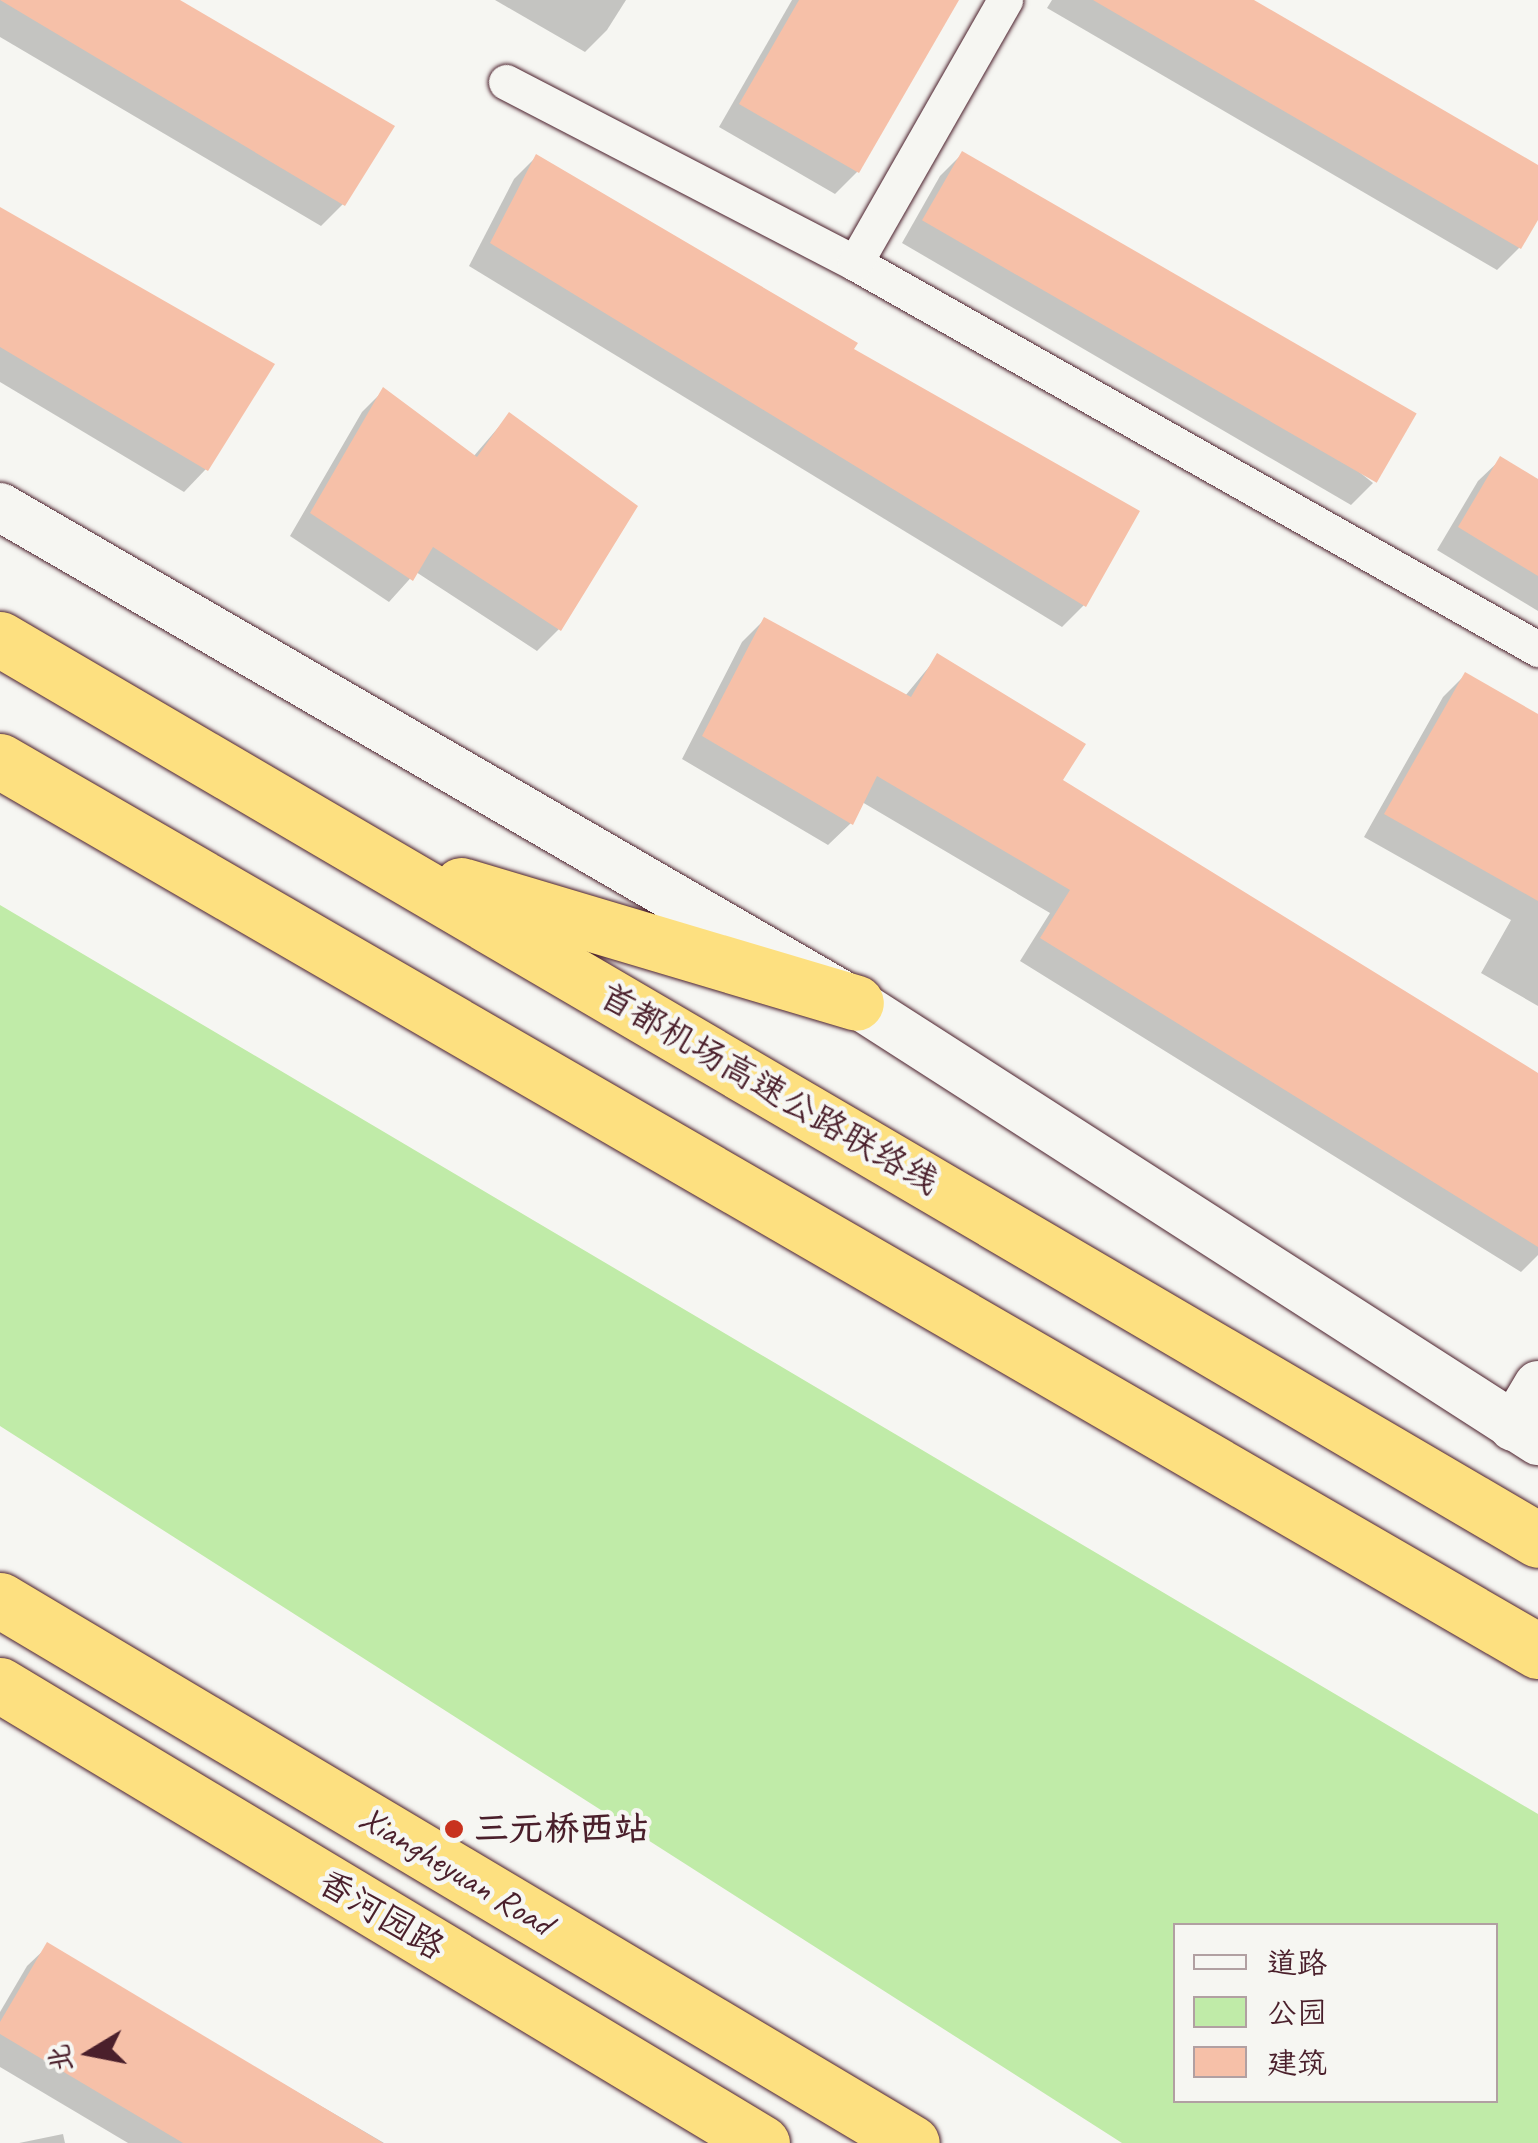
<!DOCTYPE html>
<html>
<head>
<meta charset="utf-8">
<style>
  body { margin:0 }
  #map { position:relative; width:1538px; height:2143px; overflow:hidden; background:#f6f6f2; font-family:Caveat,"LXGW WenKai TC",sans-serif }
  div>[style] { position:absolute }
  .green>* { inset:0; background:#c0eba8 }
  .shadow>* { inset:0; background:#0003 }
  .building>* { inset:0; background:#f6c0a8; transform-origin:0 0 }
  .roads { filter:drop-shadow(0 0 2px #4a1f2b) drop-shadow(0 0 2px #4a1f2b) }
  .street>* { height:35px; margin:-17.5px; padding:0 17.5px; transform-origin:17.5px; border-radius:17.5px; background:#f6f6f2 }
  .secondary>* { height:48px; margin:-24px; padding:0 24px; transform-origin:24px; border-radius:24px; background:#f6f6f2 }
  .highway>* { height:55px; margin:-27.5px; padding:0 27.5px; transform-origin:27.5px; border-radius:27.5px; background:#fde080 }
  .dots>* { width:28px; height:28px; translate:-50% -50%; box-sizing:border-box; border:5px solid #f6f6f2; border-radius:50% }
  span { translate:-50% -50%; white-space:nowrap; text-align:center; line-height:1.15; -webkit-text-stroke:9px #f6f6f2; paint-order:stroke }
  .street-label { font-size:35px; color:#4a1f2b }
  .poi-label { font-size:35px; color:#4a1f2b; font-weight:700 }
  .left { translate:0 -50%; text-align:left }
  .legend { position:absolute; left:1173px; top:1923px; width:325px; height:180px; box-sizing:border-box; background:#f6f6f2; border:2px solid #b1a0a2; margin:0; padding:12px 18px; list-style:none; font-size:30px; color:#4a1f2b }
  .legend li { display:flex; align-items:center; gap:20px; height:50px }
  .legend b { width:50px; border:2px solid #b1a0a2 }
  .north { position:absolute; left:40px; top:2003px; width:100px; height:100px; -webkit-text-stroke:8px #f6f6f2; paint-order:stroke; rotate:260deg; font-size:28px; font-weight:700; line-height:40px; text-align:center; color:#4a1f2b }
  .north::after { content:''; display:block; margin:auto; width:35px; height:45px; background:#4a1f2b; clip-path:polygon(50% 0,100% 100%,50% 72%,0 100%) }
</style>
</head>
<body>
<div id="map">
  <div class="green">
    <i style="clip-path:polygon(evenodd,0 905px,1538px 1814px,1538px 2143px,1122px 2143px,0 1426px,0 905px,1176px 1926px,1496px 1926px,1496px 2100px,1176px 2100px,1176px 1926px)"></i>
  </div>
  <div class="shadow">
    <i style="clip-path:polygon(0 0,175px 0,343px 204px,321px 226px,0 37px)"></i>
    <i style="clip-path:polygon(495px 0,626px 0,607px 30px,585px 52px)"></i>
    <i style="clip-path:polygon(792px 0,956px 0,857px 172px,835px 194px,719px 127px)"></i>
    <i style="clip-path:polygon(1052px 0,1249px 0,1538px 168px,1538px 215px,1519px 248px,1497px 270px,1047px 8px)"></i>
    <i style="clip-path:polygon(962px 154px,1373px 483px,1351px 505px,902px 243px,940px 176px)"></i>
    <i style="clip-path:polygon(536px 157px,851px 350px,1084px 605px,1062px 627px,469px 266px,514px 179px)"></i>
    <i style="clip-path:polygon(0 209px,206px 469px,184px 492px,0 382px)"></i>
    <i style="clip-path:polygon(384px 390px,473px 457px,509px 415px,559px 629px,537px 651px,416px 572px,389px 602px,290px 536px,362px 412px)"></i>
    <i style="clip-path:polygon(1501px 459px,1538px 482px,1538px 611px,1437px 550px,1478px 481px)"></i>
    <i style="clip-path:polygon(764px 620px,905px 696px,938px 656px,1060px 781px,1538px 1076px,1538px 1255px,1521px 1272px,1020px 961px,1050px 913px,862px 802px,851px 823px,828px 845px,682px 759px,742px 642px)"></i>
    <i style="clip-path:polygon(1465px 675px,1538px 716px,1538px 1006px,1481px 973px,1511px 920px,1364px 837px,1443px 697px)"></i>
    <i style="clip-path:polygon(48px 1946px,384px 2143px,128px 2143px,0 2067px,0 2012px,27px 1966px)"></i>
    <i style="clip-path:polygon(63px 2134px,65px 2143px,19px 2143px)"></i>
  </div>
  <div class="building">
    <i style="clip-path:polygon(0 0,180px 0,395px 126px,345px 206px)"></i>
    <i style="clip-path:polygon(799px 0,959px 0,859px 173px,739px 104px)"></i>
    <i style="clip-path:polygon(1093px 0,1254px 0,1538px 165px,1538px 220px,1521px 249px)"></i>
    <i style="left:962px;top:151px;width:525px;height:80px;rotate:30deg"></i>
    <i style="clip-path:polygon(536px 154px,858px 343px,854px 349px,1140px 511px,1086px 607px,490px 243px)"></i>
    <i style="clip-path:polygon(0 207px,275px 364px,208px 471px,0 347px)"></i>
    <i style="clip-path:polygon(383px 387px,477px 457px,509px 412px,638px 506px,561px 631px,433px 547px,413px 581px,310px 513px)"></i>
    <i style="clip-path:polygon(1500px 456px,1538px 479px,1538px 576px,1458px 527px)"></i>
    <i style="clip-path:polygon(764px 617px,911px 697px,937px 653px,1086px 744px,1063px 780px,1538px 1073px,1538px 1247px,1040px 938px,1070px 890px,877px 776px,853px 825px,702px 736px)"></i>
    <i style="clip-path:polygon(1465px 672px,1538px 714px,1538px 901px,1384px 814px)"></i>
    <i style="clip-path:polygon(47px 1942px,383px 2143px,183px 2143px,0 2034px,0 2022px)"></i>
  </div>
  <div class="roads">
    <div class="street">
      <i style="left:506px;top:82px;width:393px;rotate:27.4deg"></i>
      <i style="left:855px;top:263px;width:785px;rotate:29.47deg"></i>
      <i style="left:855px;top:263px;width:303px;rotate:-60.3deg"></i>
    </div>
    <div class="secondary">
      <i style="left:0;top:507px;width:989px;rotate:30.09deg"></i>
      <i style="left:856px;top:1003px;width:811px;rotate:32.71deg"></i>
      <i style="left:1513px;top:1427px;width:49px;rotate:-59.2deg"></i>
    </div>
    <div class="highway">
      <i style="left:0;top:639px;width:1782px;rotate:30.36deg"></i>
      <i style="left:0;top:761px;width:1777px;rotate:30.06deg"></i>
      <i style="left:461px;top:885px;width:412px;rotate:16.6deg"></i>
      <i style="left:0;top:1600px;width:1061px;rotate:30.77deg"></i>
      <i style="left:0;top:1685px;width:889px;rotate:31.01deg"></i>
    </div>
  </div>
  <div class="dots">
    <i style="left:454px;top:1829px;background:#c8321e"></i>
  </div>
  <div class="street-label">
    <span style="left:769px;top:1089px;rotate:30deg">首都机场高速公路联络线</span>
    <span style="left:456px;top:1871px;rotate:31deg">Xiangheyuan Road</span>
    <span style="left:381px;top:1915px;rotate:31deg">香河园路</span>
  </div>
  <div class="poi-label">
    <span class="left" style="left:474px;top:1829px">三元桥西站</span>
  </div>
  <ul class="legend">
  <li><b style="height:12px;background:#f6f6f2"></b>道路</li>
  <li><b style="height:28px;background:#c0eba8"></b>公园</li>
  <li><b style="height:28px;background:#f6c0a8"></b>建筑</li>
  </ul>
  <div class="north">北</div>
</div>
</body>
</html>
